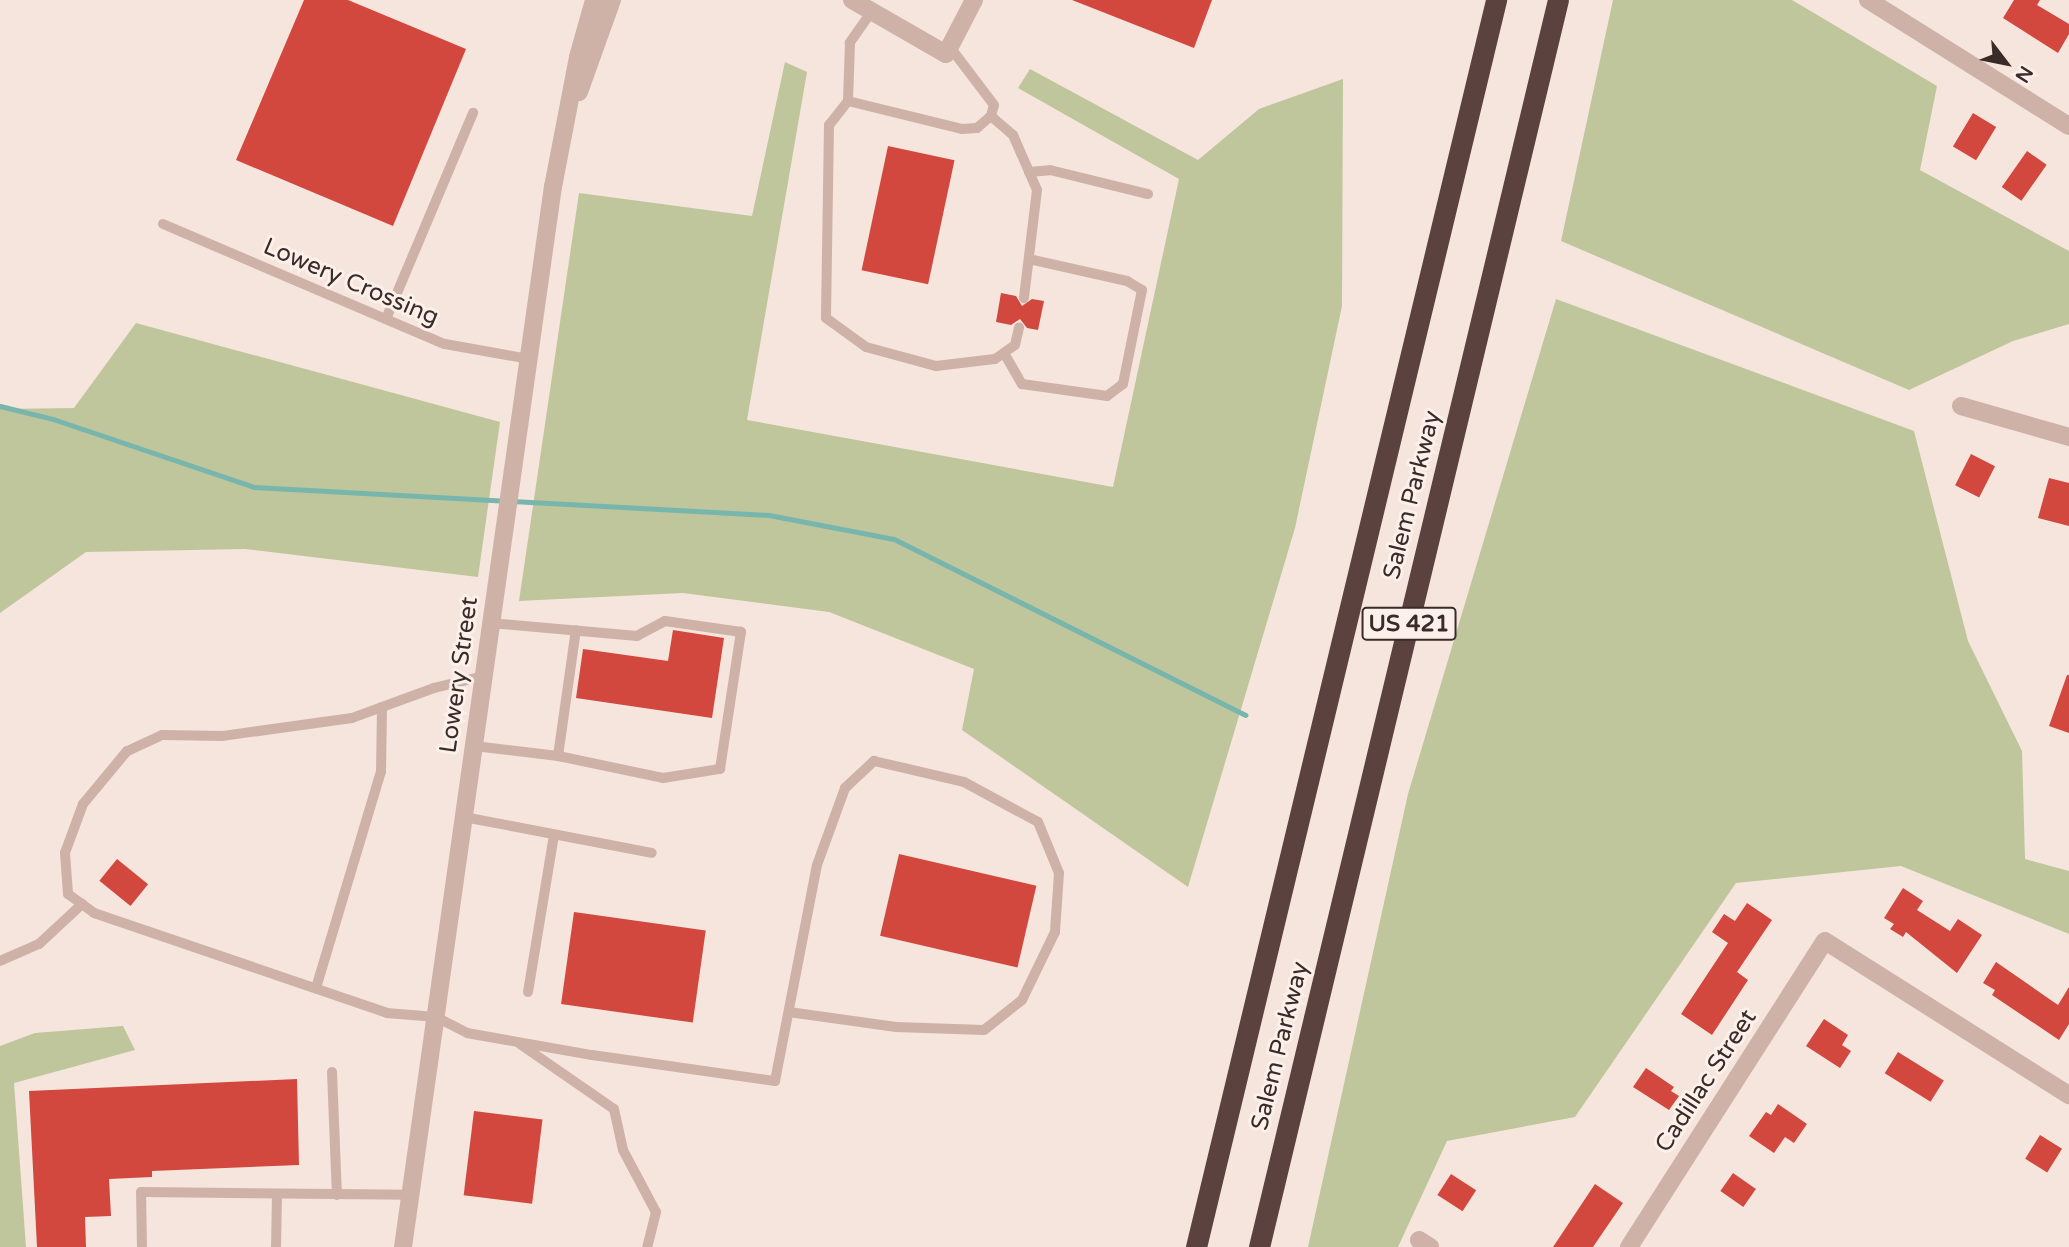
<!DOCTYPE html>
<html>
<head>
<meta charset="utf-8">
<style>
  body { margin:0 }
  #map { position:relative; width:2069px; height:1247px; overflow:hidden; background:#f5e5dd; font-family:"Varela Round",sans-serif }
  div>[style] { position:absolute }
  .green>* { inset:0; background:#bfc69b }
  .stream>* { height:5px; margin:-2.5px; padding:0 2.5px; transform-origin:2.5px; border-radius:2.5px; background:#78b5ad }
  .building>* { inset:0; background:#d2483e; transform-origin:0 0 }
  .lane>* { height:10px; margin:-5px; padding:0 5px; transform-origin:5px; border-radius:5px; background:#ceb2a7 }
  .street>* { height:18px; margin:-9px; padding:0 9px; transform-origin:9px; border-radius:9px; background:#ceb2a7 }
  .highway>* { height:21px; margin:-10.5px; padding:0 10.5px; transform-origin:10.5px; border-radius:10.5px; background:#5c423e }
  span { translate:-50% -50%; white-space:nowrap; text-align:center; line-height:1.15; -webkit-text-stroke:6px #fcf0ea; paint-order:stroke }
  .shield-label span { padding:2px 5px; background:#fcf0ea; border:2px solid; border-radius:5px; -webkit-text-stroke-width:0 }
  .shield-label { font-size:23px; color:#3a2b28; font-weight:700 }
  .street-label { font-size:24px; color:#3a2b28 }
  .north { position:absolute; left:1971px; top:28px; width:70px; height:70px; -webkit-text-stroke:5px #fcf0ea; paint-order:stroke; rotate:122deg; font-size:19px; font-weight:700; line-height:28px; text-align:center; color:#3a2b28 }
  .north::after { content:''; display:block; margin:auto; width:24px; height:32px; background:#3a2b28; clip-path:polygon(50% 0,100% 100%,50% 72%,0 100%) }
</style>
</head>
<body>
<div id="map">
  <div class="green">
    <i style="clip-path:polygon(1613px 0,1792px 0,1937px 86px,1920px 170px,2069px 251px,2069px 324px,2013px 341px,1909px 390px,1561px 241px)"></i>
    <i style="clip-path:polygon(785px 62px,807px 72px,747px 420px,1113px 487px,1179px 179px,1018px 88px,1030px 69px,1198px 160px,1259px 109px,1343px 79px,1342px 306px,1295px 528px,1188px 887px,962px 730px,974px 669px,829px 612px,683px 593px,519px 601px,579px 193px,752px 216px)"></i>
    <i style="clip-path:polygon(1556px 299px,1914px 431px,1968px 641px,2022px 751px,2025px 859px,2069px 871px,2069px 934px,1901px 866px,1736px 883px,1575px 1117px,1447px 1141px,1398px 1247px,1308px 1247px,1408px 794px)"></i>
    <i style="clip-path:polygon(136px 323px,500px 422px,478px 577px,245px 549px,86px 552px,0 613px,0 409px,74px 408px)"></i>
    <i style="clip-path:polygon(123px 1026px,135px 1050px,14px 1083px,26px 1247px,0 1247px,0 1046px,35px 1033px)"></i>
  </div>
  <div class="stream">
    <i style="left:0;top:406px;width:55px;rotate:13.8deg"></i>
    <i style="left:53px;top:419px;width:212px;rotate:18.7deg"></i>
    <i style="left:254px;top:487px;width:516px;rotate:3.11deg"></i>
    <i style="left:769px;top:515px;width:127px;rotate:10.9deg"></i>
    <i style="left:894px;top:539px;width:393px;rotate:26.6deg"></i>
  </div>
  <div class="building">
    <i style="clip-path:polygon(304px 0,348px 0,466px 49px,393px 226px,236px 160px)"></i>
    <i style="clip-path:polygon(1072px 0,1212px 0,1194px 48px)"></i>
    <i style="clip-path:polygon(2014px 0,2040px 0,2037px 5px,2069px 24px,2069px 34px,2058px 53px,2003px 18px)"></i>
    <i style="left:1973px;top:113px;width:27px;height:39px;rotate:31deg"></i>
    <i style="left:888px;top:146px;width:68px;height:127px;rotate:12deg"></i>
    <i style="left:2027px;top:151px;width:24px;height:44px;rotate:35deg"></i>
    <i style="clip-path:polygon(1001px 293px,1016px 296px,1022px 306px,1032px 299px,1044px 301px,1038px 330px,1027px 328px,1020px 319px,1011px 325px,996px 322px)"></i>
    <i style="left:1971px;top:454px;width:27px;height:35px;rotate:27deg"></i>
    <i style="clip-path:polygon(2049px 478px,2069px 483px,2069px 526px,2038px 518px)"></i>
    <i style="clip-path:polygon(673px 630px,724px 638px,712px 718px,576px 698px,583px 649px,668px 661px)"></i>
    <i style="clip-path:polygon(2067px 675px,2069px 675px,2069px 733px,2049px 726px)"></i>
    <i style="left:899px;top:854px;width:141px;height:84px;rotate:13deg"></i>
    <i style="left:117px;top:859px;width:40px;height:28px;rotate:39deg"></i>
    <i style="clip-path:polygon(1903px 888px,1923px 901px,1917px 910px,1950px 931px,1958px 919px,1982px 935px,1957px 973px,1906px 932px,1903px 937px,1890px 929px,1894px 924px,1884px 918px)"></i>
    <i style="clip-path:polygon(1747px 903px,1772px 920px,1737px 972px,1748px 980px,1712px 1035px,1681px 1014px,1728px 943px,1712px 932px,1724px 914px,1735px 921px)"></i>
    <i style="left:574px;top:912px;width:133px;height:93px;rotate:8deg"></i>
    <i style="clip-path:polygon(1996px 962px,2058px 1005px,2069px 987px,2069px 1024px,2059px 1040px,1992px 995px,1995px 990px,1983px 983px)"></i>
    <i style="clip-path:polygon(1824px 1019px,1848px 1035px,1842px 1045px,1851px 1051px,1840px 1068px,1806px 1046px)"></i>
    <i style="left:1898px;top:1052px;width:54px;height:25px;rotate:32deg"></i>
    <i style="clip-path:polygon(1646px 1068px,1674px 1087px,1671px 1091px,1679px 1096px,1669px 1110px,1633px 1087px)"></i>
    <i style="clip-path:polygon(297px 1079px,299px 1165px,152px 1171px,152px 1177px,109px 1179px,111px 1216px,85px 1217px,86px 1247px,37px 1247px,29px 1091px)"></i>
    <i style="clip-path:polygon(1778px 1104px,1807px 1124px,1794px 1143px,1785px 1137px,1774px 1153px,1749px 1136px,1766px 1112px,1771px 1115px)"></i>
    <i style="left:474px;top:1111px;width:69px;height:85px;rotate:7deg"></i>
    <i style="left:2040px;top:1135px;width:26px;height:28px;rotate:32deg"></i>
    <i style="left:1733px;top:1173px;width:28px;height:22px;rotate:35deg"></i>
    <i style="left:1451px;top:1174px;width:30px;height:25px;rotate:33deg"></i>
    <i style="clip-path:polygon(1595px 1184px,1623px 1203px,1593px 1247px,1553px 1247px)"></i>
  </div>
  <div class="lane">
    <i style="left:872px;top:11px;width:39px;rotate:125deg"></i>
    <i style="left:850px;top:43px;width:58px;rotate:92deg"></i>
    <i style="left:848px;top:101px;width:117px;rotate:13.8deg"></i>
    <i style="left:962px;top:129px;width:15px;rotate:-4deg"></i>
    <i style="left:977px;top:128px;width:18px;rotate:-41deg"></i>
    <i style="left:991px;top:116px;width:11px;rotate:-75deg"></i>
    <i style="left:994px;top:105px;width:73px;rotate:-127.2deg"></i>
    <i style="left:848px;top:101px;width:31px;rotate:128deg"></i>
    <i style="left:829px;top:125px;width:193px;rotate:90.9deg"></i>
    <i style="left:826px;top:318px;width:49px;rotate:35.9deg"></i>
    <i style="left:866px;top:347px;width:73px;rotate:15.2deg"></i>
    <i style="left:936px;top:366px;width:59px;rotate:-6.8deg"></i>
    <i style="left:995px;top:359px;width:24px;rotate:-35deg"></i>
    <i style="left:1015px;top:345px;width:18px;rotate:-77deg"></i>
    <i style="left:991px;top:116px;width:29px;rotate:41deg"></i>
    <i style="left:1013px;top:135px;width:60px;rotate:66.4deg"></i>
    <i style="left:1037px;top:190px;width:109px;rotate:96.9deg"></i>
    <i style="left:1029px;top:172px;width:21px;rotate:-5deg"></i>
    <i style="left:1050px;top:170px;width:101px;rotate:13.8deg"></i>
    <i style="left:163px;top:224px;width:306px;rotate:23.1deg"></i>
    <i style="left:445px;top:344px;width:85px;rotate:10.1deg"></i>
    <i style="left:386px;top:319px;width:224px;rotate:-67.1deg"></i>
    <i style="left:1004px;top:353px;width:36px;rotate:60deg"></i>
    <i style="left:1022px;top:384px;width:86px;rotate:8deg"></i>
    <i style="left:1107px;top:396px;width:20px;rotate:-37deg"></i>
    <i style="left:1123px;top:384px;width:96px;rotate:-78.6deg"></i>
    <i style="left:1142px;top:290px;width:17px;rotate:-149deg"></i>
    <i style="left:1127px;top:281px;width:100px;rotate:-167.3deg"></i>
    <i style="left:484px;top:676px;width:51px;rotate:166.5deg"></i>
    <i style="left:434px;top:688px;width:87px;rotate:159.9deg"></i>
    <i style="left:352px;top:718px;width:130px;rotate:172.1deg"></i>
    <i style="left:223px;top:736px;width:61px;rotate:-179.1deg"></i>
    <i style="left:162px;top:735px;width:38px;rotate:155deg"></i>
    <i style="left:127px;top:751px;width:69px;rotate:129.7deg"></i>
    <i style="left:83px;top:804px;width:52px;rotate:110.2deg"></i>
    <i style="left:65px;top:853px;width:41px;rotate:85.8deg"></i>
    <i style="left:68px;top:894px;width:32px;rotate:36deg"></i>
    <i style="left:94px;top:913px;width:310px;rotate:18.8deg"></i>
    <i style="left:387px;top:1013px;width:49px;rotate:4.7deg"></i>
    <i style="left:436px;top:1017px;width:35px;rotate:27deg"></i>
    <i style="left:467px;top:1033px;width:127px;rotate:10deg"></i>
    <i style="left:592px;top:1055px;width:185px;rotate:8.1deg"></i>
    <i style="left:775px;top:1081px;width:220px;rotate:-79deg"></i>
    <i style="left:817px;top:865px;width:82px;rotate:-70deg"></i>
    <i style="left:845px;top:788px;width:40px;rotate:-43deg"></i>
    <i style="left:874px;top:761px;width:92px;rotate:13.1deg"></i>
    <i style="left:964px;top:782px;width:84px;rotate:28.4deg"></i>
    <i style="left:1038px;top:822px;width:55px;rotate:67.6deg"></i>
    <i style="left:1059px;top:873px;width:59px;rotate:93.9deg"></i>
    <i style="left:1055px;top:932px;width:76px;rotate:115.9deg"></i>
    <i style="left:1022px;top:1000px;width:48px;rotate:141.7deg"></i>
    <i style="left:984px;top:1030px;width:88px;rotate:-178deg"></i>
    <i style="left:896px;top:1027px;width:108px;rotate:-172deg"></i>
    <i style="left:474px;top:746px;width:85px;rotate:6.8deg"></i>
    <i style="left:558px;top:756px;width:107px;rotate:11.8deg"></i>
    <i style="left:663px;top:778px;width:58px;rotate:-9deg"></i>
    <i style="left:720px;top:769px;width:139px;rotate:-81.3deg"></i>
    <i style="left:741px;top:632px;width:77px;rotate:-171.8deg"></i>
    <i style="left:665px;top:621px;width:32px;rotate:152deg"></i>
    <i style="left:637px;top:636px;width:147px;rotate:-174.9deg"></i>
    <i style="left:558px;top:756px;width:127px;rotate:-81.9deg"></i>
    <i style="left:464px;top:817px;width:191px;rotate:10.8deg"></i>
    <i style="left:0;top:961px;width:43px;rotate:-23.6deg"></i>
    <i style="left:39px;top:944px;width:59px;rotate:-42.9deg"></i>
    <i style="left:316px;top:988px;width:226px;rotate:-73.3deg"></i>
    <i style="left:381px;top:772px;width:65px;rotate:-89.1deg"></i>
    <i style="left:528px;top:992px;width:159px;rotate:-80.6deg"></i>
    <i style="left:520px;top:1044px;width:114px;rotate:34.7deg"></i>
    <i style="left:614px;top:1109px;width:42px;rotate:77.6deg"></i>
    <i style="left:623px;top:1150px;width:70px;rotate:62deg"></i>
    <i style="left:656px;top:1212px;width:36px;rotate:104deg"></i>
    <i style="left:332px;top:1072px;width:123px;rotate:87.7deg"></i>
    <i style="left:142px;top:1247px;width:55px;rotate:-91deg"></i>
    <i style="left:141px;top:1192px;width:270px;rotate:0.6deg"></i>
    <i style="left:276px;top:1247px;width:53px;rotate:-88.9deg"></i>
  </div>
  <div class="street">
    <i style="left:852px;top:0;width:108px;rotate:29.9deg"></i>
    <i style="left:946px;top:54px;width:61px;rotate:-62.6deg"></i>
    <i style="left:1868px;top:0;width:237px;rotate:32.1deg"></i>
    <i style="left:579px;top:92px;width:98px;rotate:-70.3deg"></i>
    <i style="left:1961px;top:406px;width:112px;rotate:16deg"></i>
    <i style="left:1419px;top:1240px;width:13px;rotate:32deg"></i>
    <i style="left:403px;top:1247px;width:1071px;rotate:-81.95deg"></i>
    <i style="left:553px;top:187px;width:132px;rotate:-79.1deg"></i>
    <i style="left:578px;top:57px;width:59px;rotate:-74.3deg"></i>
    <i style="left:1629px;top:1247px;width:363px;rotate:-57.4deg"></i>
    <i style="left:1825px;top:941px;width:289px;rotate:32.3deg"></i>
  </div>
  <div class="highway">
    <i style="left:1196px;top:1247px;width:1283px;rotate:-76.47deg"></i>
    <i style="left:1259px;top:1247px;width:1282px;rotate:-76.52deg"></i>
  </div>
  <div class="shield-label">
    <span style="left:1409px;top:624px">US 421</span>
  </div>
  <div class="street-label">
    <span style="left:351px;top:282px;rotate:23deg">Lowery Crossing</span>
    <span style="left:1412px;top:495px;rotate:-76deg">Salem Parkway</span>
    <span style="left:459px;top:675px;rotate:-82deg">Lowery Street</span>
    <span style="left:1280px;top:1046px;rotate:-76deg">Salem Parkway</span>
    <span style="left:1706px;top:1081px;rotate:-57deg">Cadillac Street</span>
  </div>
  <div class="north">N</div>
</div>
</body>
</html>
